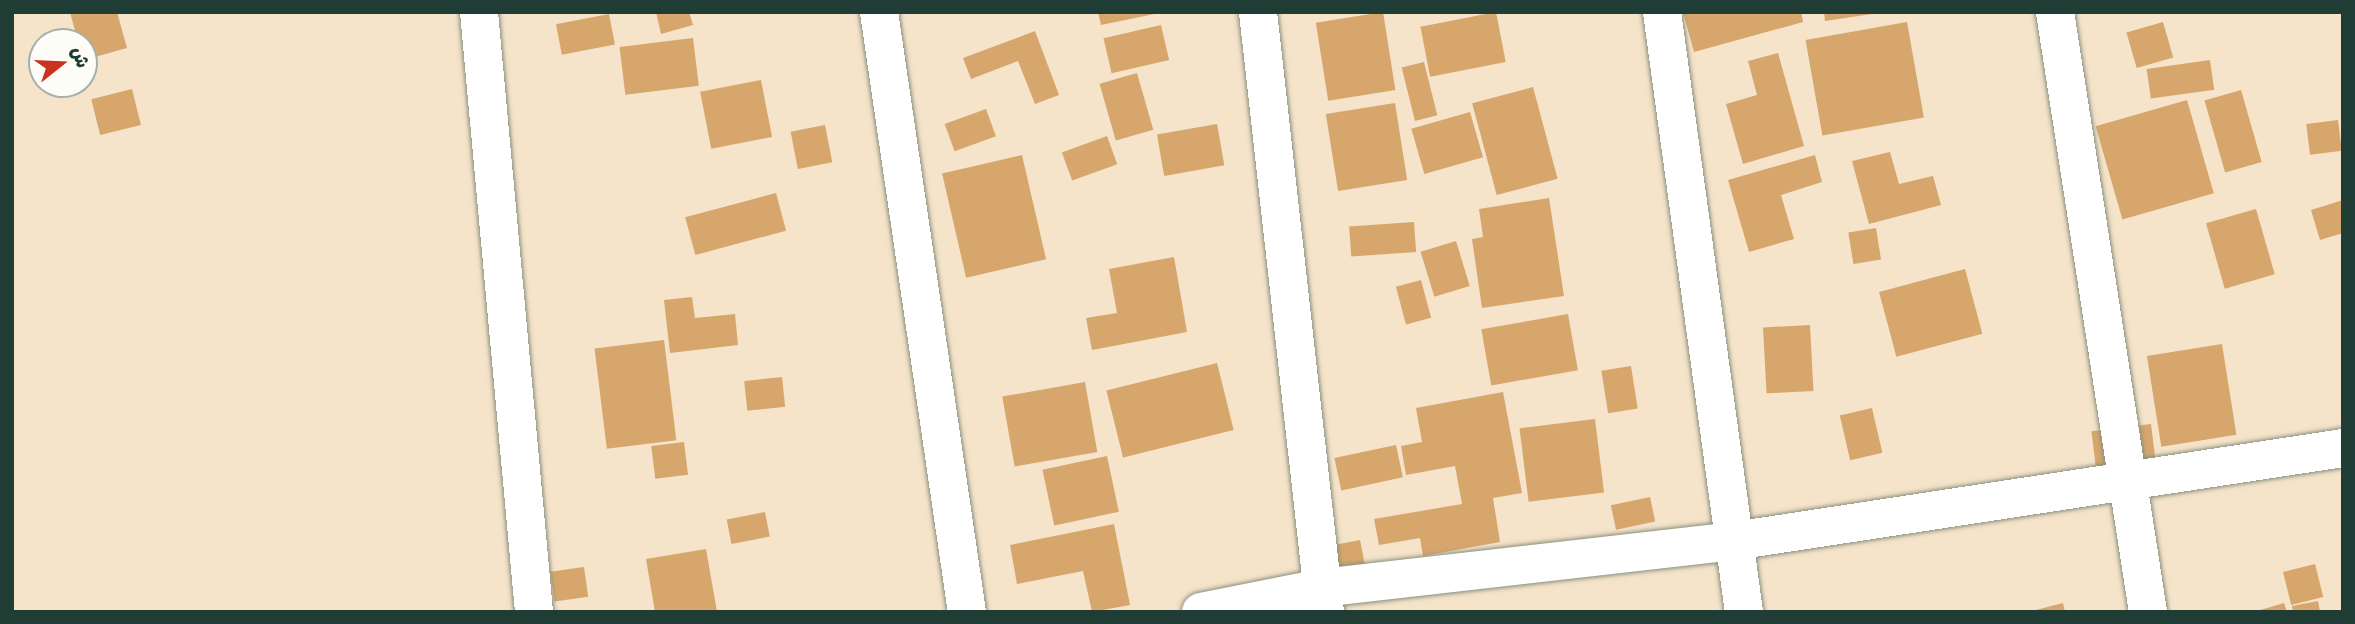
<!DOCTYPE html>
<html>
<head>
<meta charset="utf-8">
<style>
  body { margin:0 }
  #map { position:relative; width:2355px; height:624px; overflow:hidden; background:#f5e3ca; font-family:Mali,"Playpen Sans Arabic",sans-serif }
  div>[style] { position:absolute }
  .building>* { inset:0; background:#d6a66d; transform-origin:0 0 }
  .roads { filter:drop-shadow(0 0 2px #8a907f) drop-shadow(0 0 2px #8a907f) }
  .minor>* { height:38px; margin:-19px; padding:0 19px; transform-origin:19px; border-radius:19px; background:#fff }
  span { translate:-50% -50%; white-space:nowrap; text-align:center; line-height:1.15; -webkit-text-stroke:5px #fdfcf7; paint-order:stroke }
  .frame { position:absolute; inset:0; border:14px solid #1f3d34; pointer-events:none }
  .north { position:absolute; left:28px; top:28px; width:70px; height:70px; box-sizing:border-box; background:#fdfcf7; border:2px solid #a4b0a9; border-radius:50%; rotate:72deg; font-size:19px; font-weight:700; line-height:28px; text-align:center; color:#1f3d34 }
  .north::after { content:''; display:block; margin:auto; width:24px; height:32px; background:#c8321e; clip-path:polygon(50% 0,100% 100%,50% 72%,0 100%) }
</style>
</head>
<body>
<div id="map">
  <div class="building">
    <i style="clip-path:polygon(70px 12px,117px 12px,127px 48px,84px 60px,84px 42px,78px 42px)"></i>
    <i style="clip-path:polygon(656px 12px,689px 12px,693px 25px,661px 34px)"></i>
    <i style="clip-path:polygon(1098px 12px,1159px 12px,1159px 13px,1101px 25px)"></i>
    <i style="left:1383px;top:12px;width:79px;height:68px;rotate:81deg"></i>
    <i style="left:1496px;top:12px;width:51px;height:77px;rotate:79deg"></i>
    <i style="clip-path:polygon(1683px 12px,1801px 12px,1803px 22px,1694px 52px)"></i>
    <i style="clip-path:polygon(1824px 12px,1872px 12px,1872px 14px,1825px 21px)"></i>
    <i style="left:609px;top:14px;width:31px;height:54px;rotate:79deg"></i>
    <i style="left:1907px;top:22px;width:97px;height:103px;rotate:80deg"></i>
    <i style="left:2163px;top:22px;width:37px;height:38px;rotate:74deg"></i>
    <i style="left:1161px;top:25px;width:36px;height:59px;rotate:77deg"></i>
    <i style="clip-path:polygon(1035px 31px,1059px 95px,1035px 104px,1018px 61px,971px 79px,963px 58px)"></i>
    <i style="left:693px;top:38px;width:48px;height:74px;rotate:83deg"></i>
    <i style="clip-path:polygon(1778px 53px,1804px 146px,1743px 164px,1726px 104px,1757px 95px,1748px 61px)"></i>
    <i style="left:2210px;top:60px;width:30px;height:64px;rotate:82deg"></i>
    <i style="left:1424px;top:62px;width:55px;height:23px;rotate:76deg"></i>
    <i style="left:1137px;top:73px;width:59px;height:39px;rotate:74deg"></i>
    <i style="left:761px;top:80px;width:58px;height:62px;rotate:79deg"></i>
    <i style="left:1533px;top:87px;width:95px;height:63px;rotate:75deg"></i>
    <i style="left:132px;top:89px;width:37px;height:42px;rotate:76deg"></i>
    <i style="left:2241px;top:90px;width:75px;height:38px;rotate:74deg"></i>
    <i style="left:2187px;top:100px;width:97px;height:95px;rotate:74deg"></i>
    <i style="left:1395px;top:103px;width:78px;height:70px;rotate:81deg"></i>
    <i style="left:986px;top:109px;width:29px;height:44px;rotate:70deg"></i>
    <i style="left:1470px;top:112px;width:47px;height:61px;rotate:74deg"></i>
    <i style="left:2338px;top:120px;width:31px;height:32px;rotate:83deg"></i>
    <i style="left:1217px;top:124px;width:42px;height:61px;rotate:80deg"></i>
    <i style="left:825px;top:125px;width:38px;height:35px;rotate:79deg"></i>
    <i style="left:1107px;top:136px;width:30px;height:48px;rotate:70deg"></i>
    <i style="clip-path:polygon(1890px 152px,1899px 184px,1933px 176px,1941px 205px,1869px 224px,1852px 161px)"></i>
    <i style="left:1022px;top:155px;width:107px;height:82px;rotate:77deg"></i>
    <i style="clip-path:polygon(1815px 155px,1822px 182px,1781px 195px,1794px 239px,1749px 252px,1728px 180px)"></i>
    <i style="left:776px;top:193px;width:39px;height:94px;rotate:75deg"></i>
    <i style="clip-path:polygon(1549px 198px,1564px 296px,1482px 308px,1472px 239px,1483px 237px,1479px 209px)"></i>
    <i style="clip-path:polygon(2343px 200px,2343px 233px,2320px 240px,2311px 210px)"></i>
    <i style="left:2256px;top:209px;width:68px;height:52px;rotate:74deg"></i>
    <i style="left:1414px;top:222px;width:30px;height:65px;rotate:86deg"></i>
    <i style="left:1876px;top:228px;width:32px;height:28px;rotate:81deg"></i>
    <i style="left:1456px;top:241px;width:47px;height:37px;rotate:73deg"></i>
    <i style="clip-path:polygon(1174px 257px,1187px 332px,1092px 350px,1086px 318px,1117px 313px,1109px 269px)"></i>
    <i style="left:1965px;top:269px;width:67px;height:89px;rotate:75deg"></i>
    <i style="left:1421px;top:280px;width:39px;height:26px;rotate:75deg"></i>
    <i style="clip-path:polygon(692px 297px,695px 318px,735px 314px,738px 345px,670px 353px,664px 300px)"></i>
    <i style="left:1568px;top:314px;width:57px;height:88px;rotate:80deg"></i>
    <i style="left:1810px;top:325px;width:66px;height:47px;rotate:87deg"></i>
    <i style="left:664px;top:340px;width:101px;height:70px;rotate:83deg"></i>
    <i style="left:2222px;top:344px;width:92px;height:76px;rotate:81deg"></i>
    <i style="left:1217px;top:363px;width:69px;height:114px;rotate:76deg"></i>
    <i style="left:1631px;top:366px;width:43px;height:30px;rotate:81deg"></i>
    <i style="left:782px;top:377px;width:30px;height:38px;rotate:84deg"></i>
    <i style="left:1085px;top:382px;width:71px;height:84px;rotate:80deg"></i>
    <i style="clip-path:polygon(1503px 392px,1522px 493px,1493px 498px,1500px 542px,1423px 556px,1420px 538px,1379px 545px,1374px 519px,1462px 504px,1455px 466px,1406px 475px,1401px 446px,1422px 442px,1416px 408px)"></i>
    <i style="left:1872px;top:408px;width:46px;height:33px;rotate:77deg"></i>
    <i style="left:1595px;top:419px;width:74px;height:76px;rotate:83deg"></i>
    <i style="left:2151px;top:424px;width:55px;height:60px;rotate:83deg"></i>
    <i style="left:684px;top:442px;width:33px;height:33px;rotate:83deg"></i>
    <i style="left:1396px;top:445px;width:33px;height:63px;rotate:78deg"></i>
    <i style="left:1107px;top:456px;width:57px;height:66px;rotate:78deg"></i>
    <i style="left:1650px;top:497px;width:25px;height:40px;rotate:78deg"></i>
    <i style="left:765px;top:512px;width:25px;height:39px;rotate:79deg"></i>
    <i style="clip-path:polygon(1114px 524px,1130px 605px,1092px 612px,1083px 571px,1017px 584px,1010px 545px)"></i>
    <i style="left:1360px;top:540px;width:26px;height:37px;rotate:79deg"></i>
    <i style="clip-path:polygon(706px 549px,717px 612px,655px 612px,646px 559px)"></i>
    <i style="left:2315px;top:564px;width:34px;height:33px;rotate:76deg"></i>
    <i style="left:584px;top:567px;width:30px;height:34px;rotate:82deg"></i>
    <i style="clip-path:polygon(2318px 601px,2320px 612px,2293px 612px,2292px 606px)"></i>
    <i style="clip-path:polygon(2063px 603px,2065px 612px,2032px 612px,2032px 611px)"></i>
    <i style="clip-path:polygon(2284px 603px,2287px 612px,2257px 612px,2257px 611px)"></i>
  </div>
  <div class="roads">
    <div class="minor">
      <i style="left:479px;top:12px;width:603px;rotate:84.76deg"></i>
      <i style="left:879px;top:12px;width:606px;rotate:81.66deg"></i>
      <i style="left:1258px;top:12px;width:604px;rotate:83.63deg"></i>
      <i style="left:1662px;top:12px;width:606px;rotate:82.22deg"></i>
      <i style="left:2055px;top:12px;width:607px;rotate:81.19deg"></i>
      <i style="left:1201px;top:612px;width:122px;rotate:-11.3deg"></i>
      <i style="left:1321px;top:588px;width:416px;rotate:-6.5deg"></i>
      <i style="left:1734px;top:541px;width:616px;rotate:-8.68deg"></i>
    </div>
  </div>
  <div class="frame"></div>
  <div class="north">ش</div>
</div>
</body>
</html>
